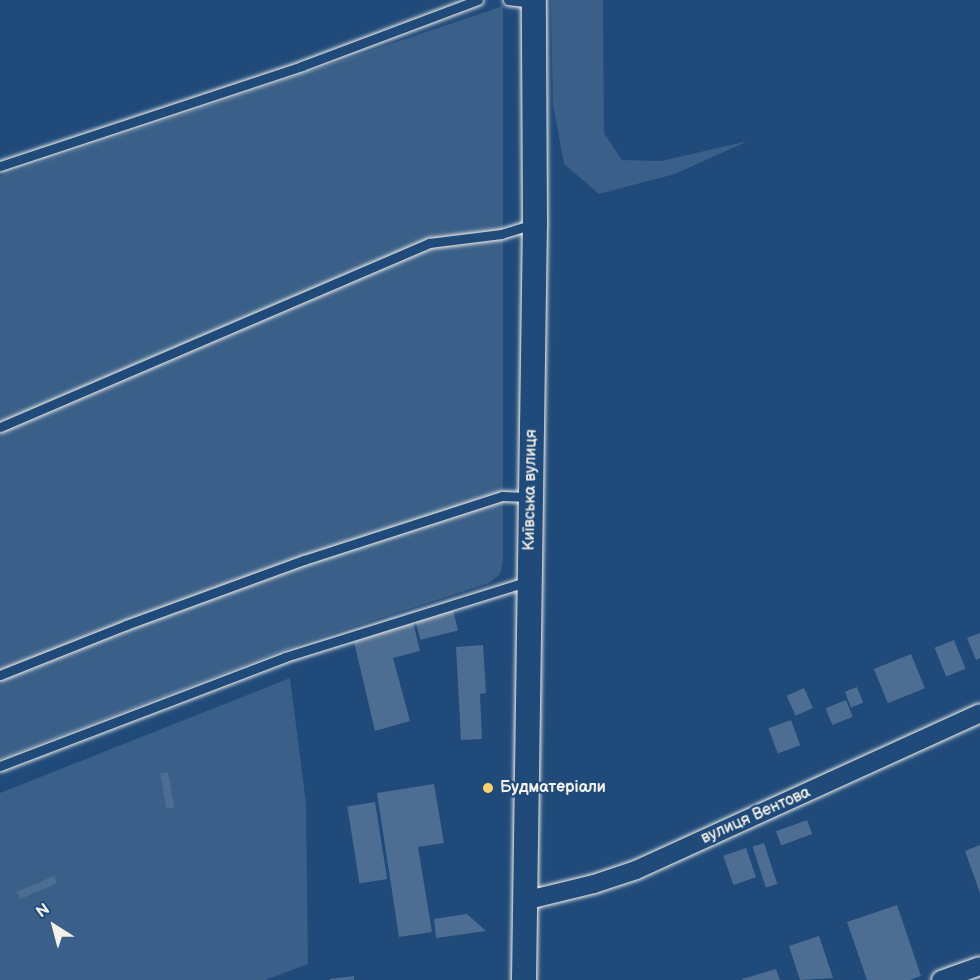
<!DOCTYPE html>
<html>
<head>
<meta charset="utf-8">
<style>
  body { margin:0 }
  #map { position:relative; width:980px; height:980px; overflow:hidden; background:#1f4a7a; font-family:"Balsamiq Sans",sans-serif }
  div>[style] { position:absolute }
  .green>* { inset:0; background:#3a5f88 }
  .building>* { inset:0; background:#4d6e92; transform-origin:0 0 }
  .roads { filter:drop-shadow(0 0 2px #f4f1e8) drop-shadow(0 0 2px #f4f1e8) }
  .lane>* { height:9px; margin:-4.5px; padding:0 4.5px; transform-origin:4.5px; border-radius:4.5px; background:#1f4a7a }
  .street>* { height:18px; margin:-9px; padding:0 9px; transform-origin:9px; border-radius:9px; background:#1f4a7a }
  .secondary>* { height:24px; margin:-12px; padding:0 12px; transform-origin:12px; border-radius:12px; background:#1f4a7a }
  .dots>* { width:16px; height:16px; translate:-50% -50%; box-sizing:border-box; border:3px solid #1f4a7a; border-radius:50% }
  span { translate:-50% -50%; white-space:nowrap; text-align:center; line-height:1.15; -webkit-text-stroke:4.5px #1f4a7a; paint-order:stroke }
  .street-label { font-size:16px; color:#f4f1e8 }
  .poi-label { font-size:16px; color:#f4f1e8; font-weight:700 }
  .left { translate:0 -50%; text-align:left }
  .north { position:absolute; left:24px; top:896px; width:60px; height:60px; -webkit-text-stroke:4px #1f4a7a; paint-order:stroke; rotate:324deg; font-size:16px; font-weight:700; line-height:24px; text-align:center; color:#f4f1e8 }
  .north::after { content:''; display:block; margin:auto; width:21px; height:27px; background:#f4f1e8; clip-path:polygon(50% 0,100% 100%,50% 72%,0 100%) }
</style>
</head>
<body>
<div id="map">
  <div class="green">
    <i style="clip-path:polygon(551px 0,603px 0,604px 133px,622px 160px,661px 161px,748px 141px,675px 174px,599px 194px,564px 164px,553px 104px)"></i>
    <i style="clip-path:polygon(503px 6px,503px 562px,500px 574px,489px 583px,300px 644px,0 759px,0 176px)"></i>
    <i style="clip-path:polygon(290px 678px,306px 803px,308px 964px,265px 980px,0 980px,0 793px)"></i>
  </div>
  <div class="building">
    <i style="left:453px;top:610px;width:21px;height:39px;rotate:76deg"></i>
    <i style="clip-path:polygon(413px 622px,420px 651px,393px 658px,410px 721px,375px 731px,354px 642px)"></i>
    <i style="clip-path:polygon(980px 633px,980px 658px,976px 660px,967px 638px)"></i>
    <i style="left:954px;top:640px;width:31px;height:21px;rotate:68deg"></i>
    <i style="clip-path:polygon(483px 645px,486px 693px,480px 694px,482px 739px,461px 740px,456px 647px)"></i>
    <i style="left:911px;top:654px;width:37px;height:40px;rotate:68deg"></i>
    <i style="left:857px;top:687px;width:17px;height:13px;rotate:69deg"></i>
    <i style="left:804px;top:688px;width:22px;height:19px;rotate:66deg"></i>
    <i style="left:846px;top:700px;width:18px;height:22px;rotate:68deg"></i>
    <i style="left:791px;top:720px;width:27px;height:24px;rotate:70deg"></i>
    <i style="left:168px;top:772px;width:36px;height:8px;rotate:80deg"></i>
    <i style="clip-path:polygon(434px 784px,444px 843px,418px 847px,432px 932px,399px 937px,377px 793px)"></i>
    <i style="left:375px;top:802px;width:78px;height:28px;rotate:81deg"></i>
    <i style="left:807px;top:820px;width:15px;height:33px;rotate:70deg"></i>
    <i style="left:764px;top:843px;width:43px;height:12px;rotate:72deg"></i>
    <i style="clip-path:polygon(980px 845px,980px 893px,965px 851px)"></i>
    <i style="left:746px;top:848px;width:31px;height:24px;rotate:71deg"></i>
    <i style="left:54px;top:876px;width:8px;height:40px;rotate:67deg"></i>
    <i style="clip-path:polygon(897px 905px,921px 976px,910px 980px,867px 980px,847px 922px)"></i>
    <i style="clip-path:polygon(467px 914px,486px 931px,436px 938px,434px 919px)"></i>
    <i style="clip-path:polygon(819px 936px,833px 978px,800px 980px,789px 946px)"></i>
    <i style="clip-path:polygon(776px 969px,780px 980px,742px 980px,742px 979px)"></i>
    <i style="clip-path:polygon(354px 976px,354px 980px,330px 980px,330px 979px)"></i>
  </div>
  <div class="roads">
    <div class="lane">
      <i style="left:508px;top:0;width:25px;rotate:7deg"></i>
      <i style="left:0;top:166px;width:318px;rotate:-18.3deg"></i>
      <i style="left:302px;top:66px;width:188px;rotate:-20.6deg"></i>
      <i style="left:0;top:427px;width:467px;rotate:-23.2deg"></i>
      <i style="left:429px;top:243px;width:73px;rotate:-7.1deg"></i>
      <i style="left:501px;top:234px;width:34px;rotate:-17deg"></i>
      <i style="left:0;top:675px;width:136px;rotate:-21.6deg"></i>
      <i style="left:126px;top:625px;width:189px;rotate:-20.1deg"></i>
      <i style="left:304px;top:560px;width:208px;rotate:-17.9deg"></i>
      <i style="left:502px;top:496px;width:27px;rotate:2deg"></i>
      <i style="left:0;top:766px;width:305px;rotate:-20.9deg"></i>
      <i style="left:285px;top:657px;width:256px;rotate:-17.3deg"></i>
    </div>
    <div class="street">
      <i style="left:524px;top:901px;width:72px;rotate:-13.7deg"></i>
      <i style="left:594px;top:884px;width:44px;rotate:-18.4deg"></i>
      <i style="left:636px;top:870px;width:378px;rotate:-24.5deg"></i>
      <i style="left:941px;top:980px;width:41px;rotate:-19.7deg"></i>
    </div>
    <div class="secondary">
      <i style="left:524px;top:980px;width:757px;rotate:-89.17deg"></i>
      <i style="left:535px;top:223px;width:223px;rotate:-90.3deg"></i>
    </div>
  </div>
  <div class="dots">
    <i style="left:488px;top:788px;background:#ffd166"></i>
  </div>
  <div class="street-label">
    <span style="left:531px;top:490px;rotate:-89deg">Київська вулиця</span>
    <span style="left:756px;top:816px;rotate:-24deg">вулиця Вентова</span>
  </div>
  <div class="poi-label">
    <span class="left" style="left:500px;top:788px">Будматеріали</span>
  </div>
  <div class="north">N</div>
</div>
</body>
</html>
